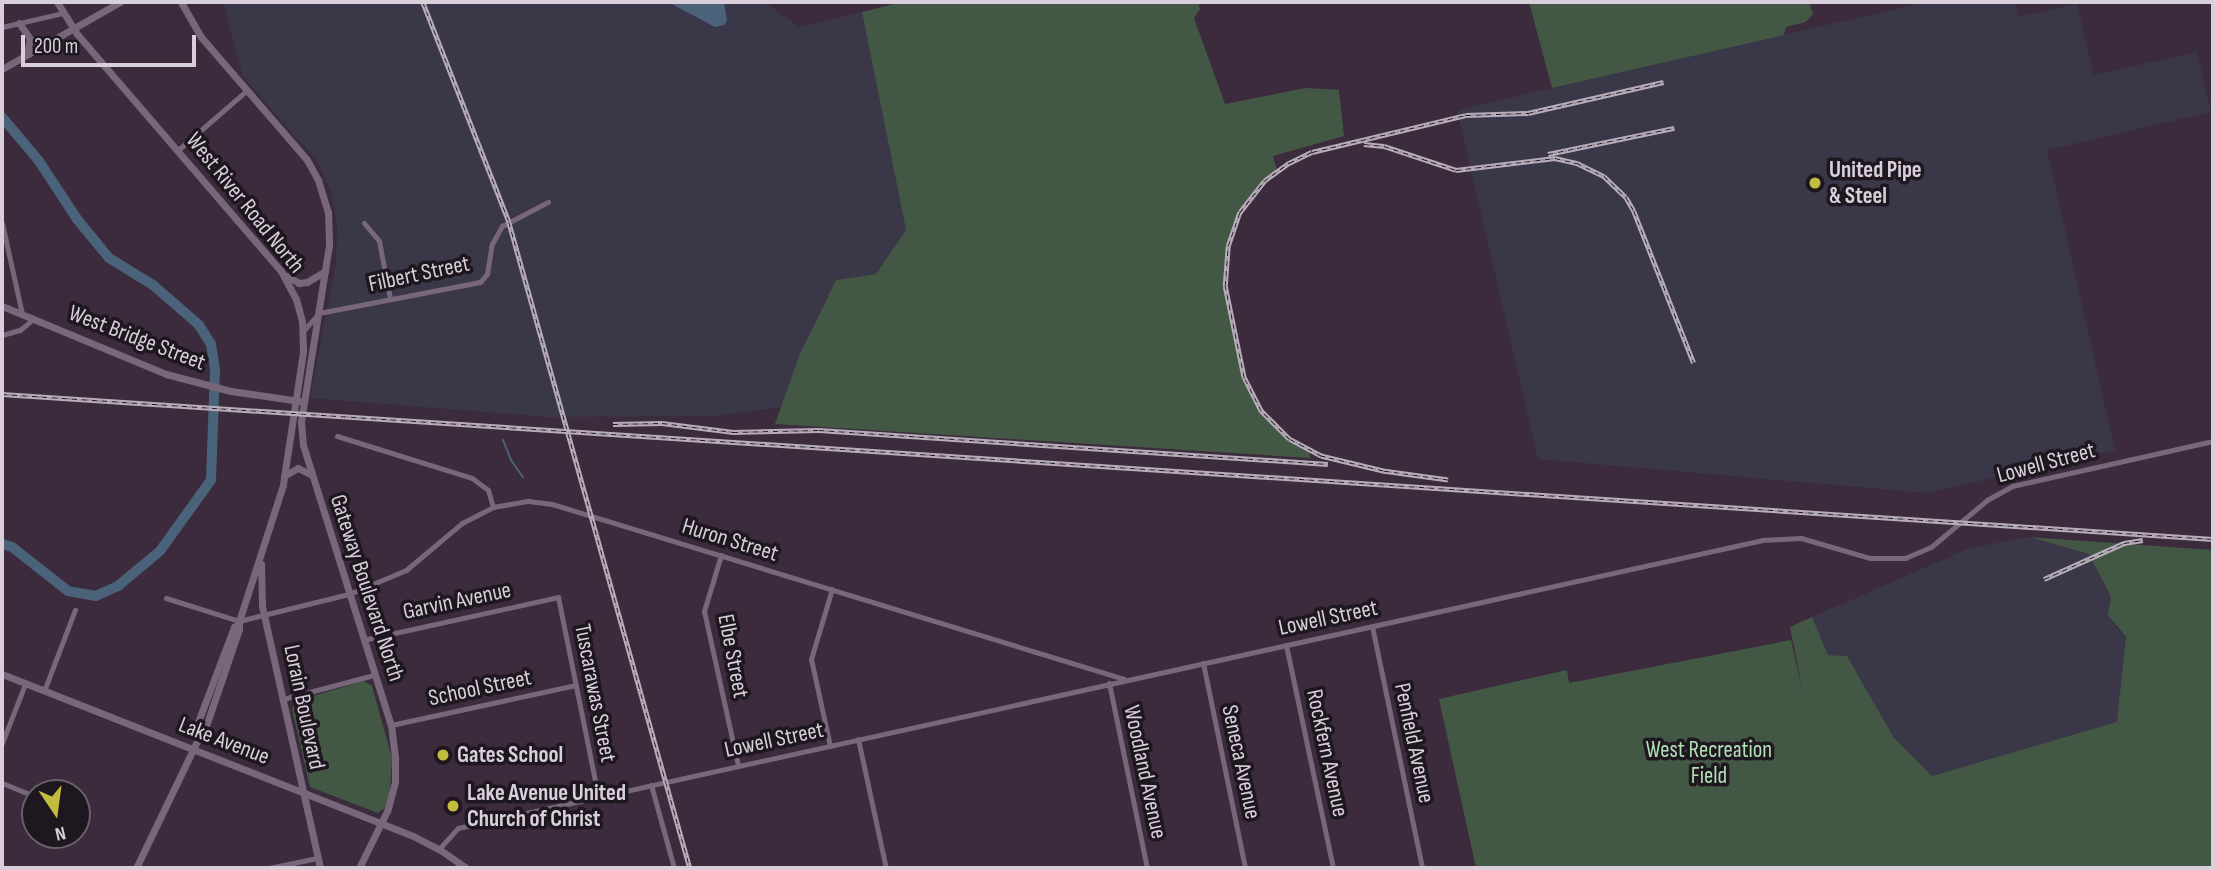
<!DOCTYPE html>
<html>
<head>
<meta charset="utf-8">
<style>
  body { margin:0 }
  #map { position:relative; width:2215px; height:870px; overflow:hidden; background:#3b2b3d; font-family:"Sofia Sans Condensed",sans-serif }
  div>[style] { position:absolute }
  .industrial>* { inset:0; background:#3a3748 }
  .green>* { inset:0; background:#435844 }
  .water>* { inset:0; background:#4b637a }
  .stream>* { height:2px; margin:-1px; padding:0 1px; transform-origin:1px; border-radius:1px; background:#4b637a }
  .river>* { height:10px; margin:-5px; padding:0 5px; transform-origin:5px; border-radius:5px; background:#4b637a }
  .street>* { height:5px; margin:-2.5px; padding:0 2.5px; transform-origin:2.5px; border-radius:2.5px; background:#78677b }
  .secondary>* { height:7px; margin:-3.5px; padding:0 3.5px; transform-origin:3.5px; border-radius:3.5px; background:#78677b }
  .rail>* { height:4.5px; margin-top:-2.25px; transform-origin:0; background:repeating-linear-gradient(90deg,#1e171f 0 5px,#b8adba 0 10px); box-sizing:border-box; border-block:2px solid #b8adba }
  .dots>* { width:19px; height:19px; translate:-50% -50%; box-sizing:border-box; border:4px solid #1e171f; border-radius:50% }
  span { translate:-50% -50%; white-space:nowrap; text-align:center; line-height:1.15; -webkit-text-stroke:7px #1e171f; paint-order:stroke }
  .poi-label { font-size:23px; color:#d9cfdb; font-weight:700 }
  .left { translate:0 -50%; text-align:left }
  .street-label { font-size:23px; color:#d9cfdb }
  .park-label { font-size:23px; color:#b1e0b5 }
  .frame { position:absolute; inset:0; border:4px solid #d9cfdb; pointer-events:none }
  .north { position:absolute; left:21px; top:779px; width:70px; height:70px; box-sizing:border-box; background:#1e171f; border:2px solid #69616a; border-radius:50%; rotate:167deg; font-size:19px; font-weight:700; line-height:28px; text-align:center; color:#d9cfdb }
  .north::after { content:''; display:block; margin:auto; width:24px; height:32px; background:#c2bd3f; clip-path:polygon(50% 0,100% 100%,50% 72%,0 100%) }
  .scale { position:absolute; left:21px; top:35px; width:175px; height:32px; box-sizing:border-box; border:4px solid #d9cfdb; border-top:0; padding-left:9px; font-size:21px; line-height:24px; white-space:nowrap; color:#d9cfdb; -webkit-text-stroke:5px #1e171f; paint-order:stroke }
</style>
</head>
<body>
<div id="map">
  <div class="industrial">
    <i style="clip-path:polygon(223px 2px,764px 2px,800px 27px,862px 12px,906px 230px,876px 274px,836px 280px,799px 356px,781px 407px,718px 416px,547px 417px,310px 398px,336px 263px,337px 224px,331px 191px,317px 161px,243px 77px)"></i>
    <i style="clip-path:polygon(1927px 2px,2015px 2px,2018px 17px,2077px 4px,2094px 75px,2197px 52px,2211px 112px,2047px 150px,2115px 450px,1926px 493px,1538px 459px,1457px 110px)"></i>
    <i style="clip-path:polygon(2029px 537px,2089px 554px,2111px 597px,2116px 627px,2126px 637px,2118px 722px,1932px 776px,1894px 738px,1847px 656px,1828px 655px,1812px 617px,1970px 548px)"></i>
  </div>
  <div class="green">
    <i style="clip-path:polygon(902px 2px,1198px 2px,1200px 9px,1194px 18px,1225px 104px,1306px 88px,1339px 90px,1344px 136px,1273px 156px,1277px 171px,1256px 189px,1240px 212px,1225px 265px,1230px 312px,1251px 395px,1267px 418px,1289px 439px,1309px 451px,1310px 458px,775px 424px,799px 356px,836px 280px,876px 274px,906px 230px,862px 12px)"></i>
    <i style="clip-path:polygon(1529px 2px,1809px 2px,1813px 14px,1806px 22px,1786px 27px,1784px 35px,1552px 88px)"></i>
    <i style="clip-path:polygon(2029px 537px,2213px 550px,2213px 868px,1476px 868px,1439px 699px,1567px 670px,1569px 683px,1791px 640px,1804px 697px,1790px 627px,1812px 617px,1828px 655px,1847px 656px,1894px 738px,1932px 776px,2117px 722px,2126px 637px,2108px 615px,2111px 597px,2089px 554px)"></i>
    <i style="clip-path:polygon(364px 681px,372px 686px,392px 758px,390px 791px,386px 807px,378px 813px,310px 787px,292px 709px,299px 700px)"></i>
  </div>
  <div class="water">
    <i style="clip-path:polygon(668px 2px,724px 2px,727px 21px,724px 25px,715px 27px)"></i>
  </div>
  <div class="stream">
    <i style="left:503px;top:440px;width:22px;rotate:68deg"></i>
    <i style="left:511px;top:460px;width:21px;rotate:55deg"></i>
  </div>
  <div class="river">
    <i style="left:2px;top:117px;width:57px;rotate:49.9deg"></i>
    <i style="left:39px;top:161px;width:69px;rotate:56.8deg"></i>
    <i style="left:77px;top:219px;width:50px;rotate:50.6deg"></i>
    <i style="left:109px;top:258px;width:52px;rotate:31.5deg"></i>
    <i style="left:153px;top:285px;width:61px;rotate:41deg"></i>
    <i style="left:199px;top:325px;width:22px;rotate:58deg"></i>
    <i style="left:211px;top:344px;width:26px;rotate:81deg"></i>
    <i style="left:215px;top:370px;width:110px;rotate:92.1deg"></i>
    <i style="left:211px;top:480px;width:87px;rotate:125.7deg"></i>
    <i style="left:160px;top:551px;width:55px;rotate:140.2deg"></i>
    <i style="left:118px;top:586px;width:24px;rotate:156deg"></i>
    <i style="left:96px;top:596px;width:28px;rotate:-170deg"></i>
    <i style="left:68px;top:591px;width:71px;rotate:-141.8deg"></i>
    <i style="left:12px;top:547px;width:10px;rotate:-163deg"></i>
  </div>
  <div class="street">
    <i style="left:2px;top:27px;width:63px;rotate:-12.9deg"></i>
    <i style="left:178px;top:150px;width:91px;rotate:-41deg"></i>
    <i style="left:2px;top:223px;width:93px;rotate:77.6deg"></i>
    <i style="left:364px;top:223px;width:23px;rotate:50deg"></i>
    <i style="left:379px;top:241px;width:58px;rotate:79.1deg"></i>
    <i style="left:303px;top:331px;width:24px;rotate:-48deg"></i>
    <i style="left:319px;top:313px;width:164px;rotate:-10.9deg"></i>
    <i style="left:480px;top:282px;width:11px;rotate:-49deg"></i>
    <i style="left:487px;top:274px;width:30px;rotate:-81deg"></i>
    <i style="left:492px;top:244px;width:21px;rotate:-61deg"></i>
    <i style="left:502px;top:226px;width:52px;rotate:-27.6deg"></i>
    <i style="left:2px;top:335px;width:19px;rotate:-16deg"></i>
    <i style="left:20px;top:330px;width:17px;rotate:-40deg"></i>
    <i style="left:337px;top:436px;width:141px;rotate:17.3deg"></i>
    <i style="left:472px;top:478px;width:20px;rotate:37deg"></i>
    <i style="left:488px;top:490px;width:18px;rotate:74deg"></i>
    <i style="left:493px;top:507px;width:36px;rotate:-10deg"></i>
    <i style="left:528px;top:501px;width:24px;rotate:7deg"></i>
    <i style="left:552px;top:504px;width:598px;rotate:17.01deg"></i>
    <i style="left:721px;top:555px;width:59px;rotate:106.9deg"></i>
    <i style="left:704px;top:611px;width:159px;rotate:77.6deg"></i>
    <i style="left:166px;top:598px;width:77px;rotate:17.5deg"></i>
    <i style="left:239px;top:621px;width:113px;rotate:-13.8deg"></i>
    <i style="left:349px;top:594px;width:62px;rotate:-22.8deg"></i>
    <i style="left:406px;top:570px;width:73px;rotate:-40deg"></i>
    <i style="left:462px;top:523px;width:35px;rotate:-27deg"></i>
    <i style="left:1372px;top:626px;width:247px;rotate:78.3deg"></i>
    <i style="left:363px;top:640px;width:200px;rotate:-12.4deg"></i>
    <i style="left:558px;top:597px;width:203px;rotate:78.6deg"></i>
    <i style="left:1286px;top:645px;width:228px;rotate:78.1deg"></i>
    <i style="left:1203px;top:663px;width:209px;rotate:78.4deg"></i>
    <i style="left:1109px;top:683px;width:189px;rotate:78.4deg"></i>
    <i style="left:44px;top:691px;width:87px;rotate:-69.1deg"></i>
    <i style="left:283px;top:699px;width:94px;rotate:-14.8deg"></i>
    <i style="left:391px;top:725px;width:189px;rotate:-12.2deg"></i>
    <i style="left:858px;top:739px;width:132px;rotate:77.8deg"></i>
    <i style="left:2px;top:743px;width:63px;rotate:-68.7deg"></i>
    <i style="left:830px;top:746px;width:89px;rotate:-102.3deg"></i>
    <i style="left:811px;top:659px;width:73px;rotate:-73.3deg"></i>
    <i style="left:2px;top:783px;width:35px;rotate:22deg"></i>
    <i style="left:651px;top:785px;width:86px;rotate:74.5deg"></i>
    <i style="left:439px;top:849px;width:28px;rotate:-48deg"></i>
    <i style="left:458px;top:828px;width:1335px;rotate:-12.45deg"></i>
    <i style="left:1762px;top:540px;width:39px;rotate:-3deg"></i>
    <i style="left:1801px;top:538px;width:72px;rotate:16.2deg"></i>
    <i style="left:1870px;top:558px;width:35px"></i>
    <i style="left:1905px;top:558px;width:28px;rotate:-23deg"></i>
    <i style="left:1931px;top:547px;width:73px;rotate:-40deg"></i>
    <i style="left:1987px;top:500px;width:29px;rotate:-29deg"></i>
    <i style="left:2012px;top:486px;width:206px;rotate:-12.6deg"></i>
    <i style="left:269px;top:868px;width:49px;rotate:-11.8deg"></i>
  </div>
  <div class="secondary">
    <i style="left:57px;top:2px;width:38px;rotate:58deg"></i>
    <i style="left:77px;top:34px;width:313px;rotate:49.3deg"></i>
    <i style="left:281px;top:271px;width:32px;rotate:62deg"></i>
    <i style="left:296px;top:299px;width:23px;rotate:75deg"></i>
    <i style="left:302px;top:321px;width:31px;rotate:88deg"></i>
    <i style="left:303px;top:352px;width:134px;rotate:98.6deg"></i>
    <i style="left:283px;top:485px;width:143px;rotate:107.9deg"></i>
    <i style="left:239px;top:621px;width:8px;rotate:90deg"></i>
    <i style="left:239px;top:629px;width:112px;rotate:108.8deg"></i>
    <i style="left:203px;top:735px;width:4px;rotate:153deg"></i>
    <i style="left:199px;top:737px;width:9px;rotate:-111deg"></i>
    <i style="left:196px;top:729px;width:16px;rotate:-72deg"></i>
    <i style="left:201px;top:714px;width:93px;rotate:-69.2deg"></i>
    <i style="left:234px;top:627px;width:4px;rotate:-34deg"></i>
    <i style="left:181px;top:2px;width:40px;rotate:60.3deg"></i>
    <i style="left:201px;top:37px;width:162px;rotate:49.2deg"></i>
    <i style="left:307px;top:160px;width:23px;rotate:61deg"></i>
    <i style="left:318px;top:180px;width:34px;rotate:73deg"></i>
    <i style="left:328px;top:212px;width:33px;rotate:88deg"></i>
    <i style="left:329px;top:245px;width:179px;rotate:99deg"></i>
    <i style="left:301px;top:422px;width:23px;rotate:85deg"></i>
    <i style="left:303px;top:445px;width:294px;rotate:72.6deg"></i>
    <i style="left:391px;top:725px;width:35px;rotate:83deg"></i>
    <i style="left:395px;top:760px;width:22px;rotate:90deg"></i>
    <i style="left:395px;top:782px;width:30px;rotate:105deg"></i>
    <i style="left:387px;top:811px;width:64px;rotate:116.2deg"></i>
    <i style="left:19px;top:23px;width:19px;rotate:55deg"></i>
    <i style="left:30px;top:39px;width:16px;rotate:104deg"></i>
    <i style="left:2px;top:69px;width:136px;rotate:-29.6deg"></i>
    <i style="left:287px;top:276px;width:14px;rotate:30deg"></i>
    <i style="left:299px;top:283px;width:8px;rotate:-7deg"></i>
    <i style="left:307px;top:282px;width:21px;rotate:-31deg"></i>
    <i style="left:2px;top:306px;width:178px;rotate:22.5deg"></i>
    <i style="left:166px;top:374px;width:67px;rotate:14.7deg"></i>
    <i style="left:231px;top:391px;width:69px;rotate:8.4deg"></i>
    <i style="left:284px;top:476px;width:16px;rotate:-30deg"></i>
    <i style="left:298px;top:468px;width:13px;rotate:27deg"></i>
    <i style="left:261px;top:564px;width:42px;rotate:88.6deg"></i>
    <i style="left:262px;top:606px;width:268px;rotate:77.5deg"></i>
    <i style="left:2px;top:674px;width:444px;rotate:21.5deg"></i>
    <i style="left:415px;top:837px;width:27px;rotate:27deg"></i>
    <i style="left:439px;top:849px;width:33px;rotate:35deg"></i>
    <i style="left:136px;top:868px;width:145px;rotate:-64.3deg"></i>
  </div>
  <div class="rail">
    <i style="left:423px;top:2px;width:236px;rotate:68.6deg"></i>
    <i style="left:509px;top:222px;width:671px;rotate:74.35deg"></i>
    <i style="left:1364px;top:144px;width:20px;rotate:6deg"></i>
    <i style="left:1384px;top:146px;width:76px;rotate:18.4deg"></i>
    <i style="left:1456px;top:170px;width:100px;rotate:-6.9deg"></i>
    <i style="left:1555px;top:158px;width:23px;rotate:13deg"></i>
    <i style="left:1577px;top:163px;width:30px;rotate:26deg"></i>
    <i style="left:1604px;top:176px;width:30px;rotate:44deg"></i>
    <i style="left:1626px;top:197px;width:16px;rotate:60deg"></i>
    <i style="left:1634px;top:211px;width:163px;rotate:68.5deg"></i>
    <i style="left:1548px;top:154px;width:129px;rotate:-11.7deg"></i>
    <i style="left:2px;top:394px;width:2216px;rotate:3.75deg"></i>
    <i style="left:613px;top:424px;width:49px;rotate:-1.2deg"></i>
    <i style="left:662px;top:423px;width:72px;rotate:7.2deg"></i>
    <i style="left:733px;top:432px;width:86px;rotate:-1.3deg"></i>
    <i style="left:819px;top:430px;width:510px;rotate:3.82deg"></i>
    <i style="left:1448px;top:480px;width:66px;rotate:-172.1deg"></i>
    <i style="left:1383px;top:471px;width:64px;rotate:-166.4deg"></i>
    <i style="left:1321px;top:456px;width:36px;rotate:-152deg"></i>
    <i style="left:1289px;top:439px;width:40px;rotate:-135deg"></i>
    <i style="left:1261px;top:411px;width:37px;rotate:-117deg"></i>
    <i style="left:1244px;top:378px;width:94px;rotate:-101.7deg"></i>
    <i style="left:1225px;top:286px;width:40px;rotate:-85.7deg"></i>
    <i style="left:1228px;top:246px;width:36px;rotate:-71deg"></i>
    <i style="left:1240px;top:212px;width:39px;rotate:-52deg"></i>
    <i style="left:1264px;top:181px;width:31px;rotate:-36deg"></i>
    <i style="left:1289px;top:163px;width:25px;rotate:-26deg"></i>
    <i style="left:1312px;top:152px;width:158px;rotate:-13.5deg"></i>
    <i style="left:1466px;top:115px;width:62px;rotate:-1.8deg"></i>
    <i style="left:1528px;top:113px;width:139px;rotate:-12.9deg"></i>
    <i style="left:2044px;top:579px;width:88px;rotate:-24.2deg"></i>
    <i style="left:2124px;top:543px;width:19px;rotate:-9deg"></i>
  </div>
  <div class="dots">
    <i style="left:1815px;top:183px;background:#c2bd3f"></i>
    <i style="left:443px;top:755px;background:#c2bd3f"></i>
    <i style="left:453px;top:806px;background:#c2bd3f"></i>
  </div>
  <div class="poi-label">
    <span class="left" style="left:1829px;top:183px">United Pipe<br>&amp; Steel</span>
    <span class="left" style="left:457px;top:755px">Gates School</span>
    <span class="left" style="left:467px;top:806px">Lake Avenue United<br>Church of Christ</span>
  </div>
  <div class="street-label">
    <span style="left:245px;top:203px;rotate:51deg">West River Road North</span>
    <span style="left:419px;top:274px;rotate:-12deg">Filbert Street</span>
    <span style="left:137px;top:338px;rotate:21deg">West Bridge Street</span>
    <span style="left:2046px;top:463px;rotate:-15deg">Lowell Street</span>
    <span style="left:730px;top:540px;rotate:17deg">Huron Street</span>
    <span style="left:367px;top:588px;rotate:72deg">Gateway Boulevard North</span>
    <span style="left:457px;top:601px;rotate:-12deg">Garvin Avenue</span>
    <span style="left:1328px;top:618px;rotate:-12deg">Lowell Street</span>
    <span style="left:733px;top:656px;rotate:79deg">Elbe Street</span>
    <span style="left:480px;top:688px;rotate:-12deg">School Street</span>
    <span style="left:595px;top:693px;rotate:79deg">Tuscarawas Street</span>
    <span style="left:304px;top:707px;rotate:78deg">Lorain Boulevard</span>
    <span style="left:774px;top:740px;rotate:-12deg">Lowell Street</span>
    <span style="left:224px;top:741px;rotate:21deg">Lake Avenue</span>
    <span style="left:1414px;top:743px;rotate:78deg">Penfield Avenue</span>
    <span style="left:1327px;top:753px;rotate:78deg">Rockfern Avenue</span>
    <span style="left:1241px;top:762px;rotate:78deg">Seneca Avenue</span>
    <span style="left:1145px;top:772px;rotate:78deg">Woodland Avenue</span>
  </div>
  <div class="park-label">
    <span style="left:1709px;top:763px">West Recreation<br>Field</span>
  </div>
  <div class="frame"></div>
  <div class="north">N</div>
  <div class="scale">200 m</div>
</div>
</body>
</html>
